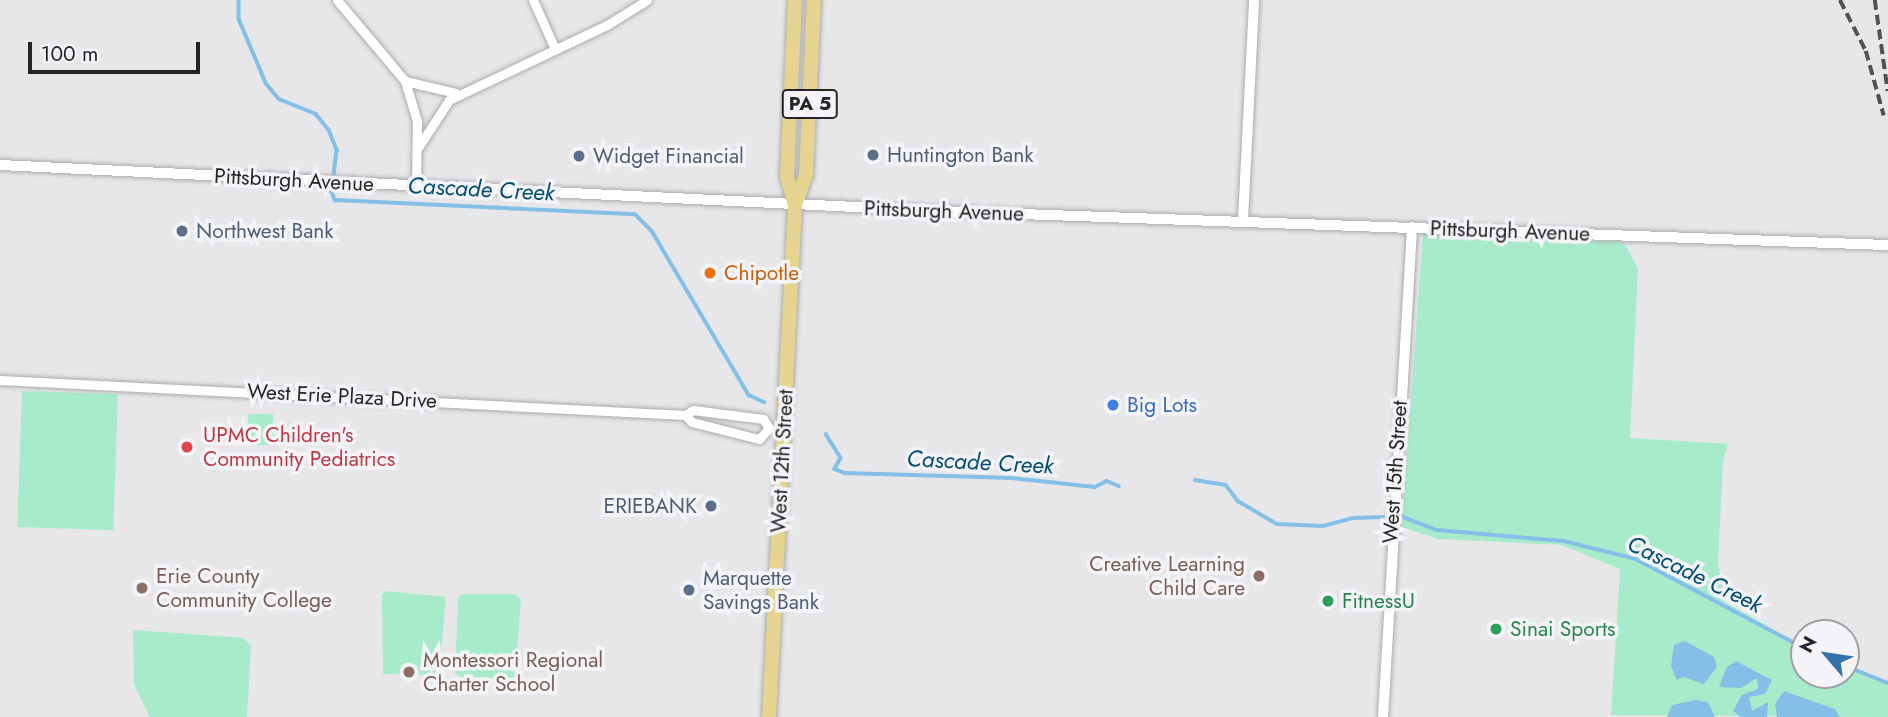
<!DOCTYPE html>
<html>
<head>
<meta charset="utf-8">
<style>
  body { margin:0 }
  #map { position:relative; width:1888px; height:717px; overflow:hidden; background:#e7e7ea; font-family:Jost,sans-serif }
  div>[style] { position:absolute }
  .green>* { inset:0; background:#a8ebcb; transform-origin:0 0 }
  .water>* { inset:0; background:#84bfe8 }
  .stream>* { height:3.5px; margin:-1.75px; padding:0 1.75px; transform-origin:1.75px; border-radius:1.75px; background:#84bfe8 }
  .roads { filter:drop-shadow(0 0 2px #acacaf) drop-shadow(0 0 2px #acacaf) }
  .minor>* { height:9px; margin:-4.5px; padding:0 4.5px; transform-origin:4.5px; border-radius:4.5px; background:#fff }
  .tertiary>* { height:10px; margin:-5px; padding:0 5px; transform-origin:5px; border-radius:5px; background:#fff }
  .primary>* { height:14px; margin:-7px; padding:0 7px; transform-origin:7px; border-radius:7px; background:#e5d390 }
  .rail>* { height:3.5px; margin-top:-1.75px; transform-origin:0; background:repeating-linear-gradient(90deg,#515153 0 10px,transparent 0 15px) }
  .dots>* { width:19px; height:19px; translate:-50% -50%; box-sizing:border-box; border:4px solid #f4f4f8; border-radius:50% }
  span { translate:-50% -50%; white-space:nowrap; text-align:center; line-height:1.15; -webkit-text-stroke:7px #f4f4f8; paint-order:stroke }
  .shield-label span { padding:2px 5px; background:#f4f4f8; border:2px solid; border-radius:5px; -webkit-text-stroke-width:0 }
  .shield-label { font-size:19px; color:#252526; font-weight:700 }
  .service-label { font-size:21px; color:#4e5e75 }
  .left { translate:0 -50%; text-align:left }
  .right { translate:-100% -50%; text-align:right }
  .street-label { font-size:21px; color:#252526 }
  .food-label { font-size:21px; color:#c56008 }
  .shop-label { font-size:21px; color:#366cbe }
  .health-label { font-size:21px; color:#be3a42 }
  .education-label { font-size:21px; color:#785e54 }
  .leisure-label { font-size:21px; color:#27864d }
  .water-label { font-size:23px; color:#004d74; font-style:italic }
  .north { position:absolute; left:1790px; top:619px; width:70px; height:70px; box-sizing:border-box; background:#f4f4f8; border:2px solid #a1a1a4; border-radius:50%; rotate:299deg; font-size:19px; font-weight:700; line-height:28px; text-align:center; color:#252526 }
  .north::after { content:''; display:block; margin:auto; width:24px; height:32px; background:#3373a9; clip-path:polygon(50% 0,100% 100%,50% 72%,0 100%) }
  .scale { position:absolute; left:28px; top:42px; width:172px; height:32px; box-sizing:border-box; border:4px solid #252526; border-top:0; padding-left:9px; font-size:21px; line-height:24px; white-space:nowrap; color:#252526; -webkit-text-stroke:5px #f4f4f8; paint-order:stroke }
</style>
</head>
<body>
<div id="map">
  <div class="green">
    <i style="clip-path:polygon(1423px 231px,1623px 242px,1638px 268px,1630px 438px,1728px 444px,1723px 461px,1718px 564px,1725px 602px,1804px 647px,1804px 675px,1846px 675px,1846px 664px,1888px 684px,1888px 717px,1611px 715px,1620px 569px,1562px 545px,1438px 539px,1402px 527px)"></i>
    <i style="left:22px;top:391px;width:96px;height:136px;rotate:2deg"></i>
    <i style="left:248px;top:414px;width:25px;height:31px"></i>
    <i style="clip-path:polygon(386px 591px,446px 597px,439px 675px,383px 674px,382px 594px)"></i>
    <i style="clip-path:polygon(462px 594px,515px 594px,521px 599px,515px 679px,461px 677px,455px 673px,458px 598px)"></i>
    <i style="clip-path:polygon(133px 630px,244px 638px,251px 646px,247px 717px,150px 717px,134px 685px)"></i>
  </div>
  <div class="water">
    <i style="clip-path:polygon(1685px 641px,1714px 657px,1717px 667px,1704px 684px,1683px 677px,1677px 680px,1671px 666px,1674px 645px)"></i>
    <i style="clip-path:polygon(1736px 661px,1772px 680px,1765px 694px,1749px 697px,1752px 711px,1768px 702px,1767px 717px,1741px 717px,1733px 711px,1742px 695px,1758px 689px,1757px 678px,1741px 688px,1719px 687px,1727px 667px)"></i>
    <i style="clip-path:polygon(1784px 691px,1835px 709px,1840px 717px,1777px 717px,1775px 704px)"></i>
    <i style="clip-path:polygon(1695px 700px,1708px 702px,1715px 717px,1667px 717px,1672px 705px)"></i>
  </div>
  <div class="stream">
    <i style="left:239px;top:0;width:19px;rotate:90deg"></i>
    <i style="left:239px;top:19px;width:69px;rotate:67.1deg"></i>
    <i style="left:266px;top:83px;width:21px;rotate:51deg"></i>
    <i style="left:279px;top:99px;width:40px;rotate:22deg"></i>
    <i style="left:316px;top:114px;width:21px;rotate:51deg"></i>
    <i style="left:329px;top:130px;width:22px;rotate:68deg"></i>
    <i style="left:337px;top:150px;width:42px;rotate:96.8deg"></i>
    <i style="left:332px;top:192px;width:9px;rotate:69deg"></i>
    <i style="left:335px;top:200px;width:300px;rotate:2.7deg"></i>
    <i style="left:635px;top:214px;width:24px;rotate:45deg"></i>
    <i style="left:652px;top:231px;width:191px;rotate:59.4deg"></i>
    <i style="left:749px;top:395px;width:17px;rotate:25deg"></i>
    <i style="left:826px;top:434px;width:28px;rotate:58deg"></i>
    <i style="left:841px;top:458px;width:13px;rotate:119deg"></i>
    <i style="left:835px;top:469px;width:11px;rotate:22deg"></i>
    <i style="left:845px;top:473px;width:167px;rotate:1.7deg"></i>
    <i style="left:1012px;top:478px;width:83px;rotate:6.2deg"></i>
    <i style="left:1095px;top:487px;width:13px;rotate:-27deg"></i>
    <i style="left:1107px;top:481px;width:13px;rotate:23deg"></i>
    <i style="left:1195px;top:480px;width:31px;rotate:9deg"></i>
    <i style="left:1226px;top:485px;width:20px;rotate:53deg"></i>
    <i style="left:1238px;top:501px;width:45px;rotate:30.5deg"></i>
    <i style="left:1277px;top:524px;width:46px;rotate:2.5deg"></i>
    <i style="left:1323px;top:526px;width:31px;rotate:-15deg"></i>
    <i style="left:1353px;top:518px;width:30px;rotate:-2deg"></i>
    <i style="left:1403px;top:517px;width:36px;rotate:21deg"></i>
    <i style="left:1437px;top:530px;width:127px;rotate:5deg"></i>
    <i style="left:1564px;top:541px;width:74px;rotate:14deg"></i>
    <i style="left:1636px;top:559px;width:190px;rotate:27.9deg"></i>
    <i style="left:1846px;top:666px;width:45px;rotate:22deg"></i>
  </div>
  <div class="roads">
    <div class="minor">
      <i style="left:337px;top:0;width:106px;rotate:50deg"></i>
      <i style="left:405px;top:81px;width:42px;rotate:73.3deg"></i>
      <i style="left:417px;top:121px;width:64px;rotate:90.9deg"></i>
      <i style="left:533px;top:0;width:54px;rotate:65.8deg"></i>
      <i style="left:405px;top:81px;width:52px;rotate:13.2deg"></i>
      <i style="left:419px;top:146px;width:55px;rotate:-56.9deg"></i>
      <i style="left:449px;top:100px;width:175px;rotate:-25.4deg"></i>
      <i style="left:607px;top:25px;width:47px;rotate:-32deg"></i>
      <i style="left:0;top:380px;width:686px;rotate:2.92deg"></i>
      <i style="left:685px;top:415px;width:9px;rotate:-32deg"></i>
      <i style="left:693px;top:410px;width:71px;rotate:7.3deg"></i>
      <i style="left:763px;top:419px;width:11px;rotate:56deg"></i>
      <i style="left:769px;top:428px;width:15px;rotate:132deg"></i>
      <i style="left:759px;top:439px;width:69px;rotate:-165.8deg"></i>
      <i style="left:692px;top:422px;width:10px;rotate:-135deg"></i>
    </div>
    <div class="tertiary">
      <i style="left:0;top:165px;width:938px;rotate:2.81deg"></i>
      <i style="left:937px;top:211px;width:952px;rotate:2.05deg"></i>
      <i style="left:1243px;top:220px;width:220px;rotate:-87.1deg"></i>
      <i style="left:1383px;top:717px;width:491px;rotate:-86.6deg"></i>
    </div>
    <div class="primary">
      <i style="left:795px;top:0;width:177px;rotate:92.6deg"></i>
      <i style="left:787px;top:177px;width:29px;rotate:74deg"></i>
      <i style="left:769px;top:717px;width:513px;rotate:-87.09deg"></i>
      <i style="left:795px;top:205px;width:32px;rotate:-70deg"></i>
      <i style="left:806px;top:175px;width:175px;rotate:-87.4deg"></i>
    </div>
  </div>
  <div class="rail">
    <i style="left:1840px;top:0;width:57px;rotate:63deg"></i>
    <i style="left:1866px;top:51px;width:67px;rotate:74.5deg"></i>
    <i style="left:1875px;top:0;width:92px;rotate:81.9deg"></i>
  </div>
  <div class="dots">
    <i style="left:873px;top:155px;background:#5c6f8a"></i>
    <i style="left:579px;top:156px;background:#5c6f8a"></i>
    <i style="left:182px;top:231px;background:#5c6f8a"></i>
    <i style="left:710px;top:273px;background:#e8710a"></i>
    <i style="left:1113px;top:405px;background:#3f7fe0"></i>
    <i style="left:187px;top:447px;background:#e0444e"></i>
    <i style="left:711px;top:506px;background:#5c6f8a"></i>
    <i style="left:1259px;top:576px;background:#8d6e63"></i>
    <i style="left:142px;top:588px;background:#8d6e63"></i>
    <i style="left:689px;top:590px;background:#5c6f8a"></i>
    <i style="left:1328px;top:601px;background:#2e9e5b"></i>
    <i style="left:1496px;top:629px;background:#2e9e5b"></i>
    <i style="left:409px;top:672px;background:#8d6e63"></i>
  </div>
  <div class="shield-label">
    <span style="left:810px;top:104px">PA 5</span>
  </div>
  <div class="service-label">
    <span class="left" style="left:887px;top:155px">Huntington Bank</span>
    <span class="left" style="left:593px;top:156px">Widget Financial</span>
    <span class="left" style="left:196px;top:231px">Northwest Bank</span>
    <span class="right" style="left:697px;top:506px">ERIEBANK</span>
    <span class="left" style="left:703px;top:590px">Marquette<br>Savings Bank</span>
  </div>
  <div class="street-label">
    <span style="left:294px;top:180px;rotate:3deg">Pittsburgh Avenue</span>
    <span style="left:944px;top:211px;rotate:2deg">Pittsburgh Avenue</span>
    <span style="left:1510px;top:231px;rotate:2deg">Pittsburgh Avenue</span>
    <span style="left:342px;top:396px;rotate:3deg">West Erie Plaza Drive</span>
    <span style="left:782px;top:461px;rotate:-87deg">West 12th Street</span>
    <span style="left:1395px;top:472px;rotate:-86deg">West 15th Street</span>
  </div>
  <div class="food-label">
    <span class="left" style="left:724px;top:273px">Chipotle</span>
  </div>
  <div class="shop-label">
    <span class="left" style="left:1127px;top:405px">Big Lots</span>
  </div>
  <div class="health-label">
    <span class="left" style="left:203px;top:447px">UPMC Children's<br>Community Pediatrics</span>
  </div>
  <div class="education-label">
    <span class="right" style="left:1245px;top:576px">Creative Learning<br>Child Care</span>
    <span class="left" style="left:156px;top:588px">Erie County<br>Community College</span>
    <span class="left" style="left:423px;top:672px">Montessori Regional<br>Charter School</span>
  </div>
  <div class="leisure-label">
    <span class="left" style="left:1342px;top:601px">FitnessU</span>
    <span class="left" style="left:1510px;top:629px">Sinai Sports</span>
  </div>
  <div class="water-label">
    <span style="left:481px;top:189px;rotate:3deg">Cascade Creek</span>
    <span style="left:980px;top:462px;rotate:3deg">Cascade Creek</span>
    <span style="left:1695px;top:574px;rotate:26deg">Cascade Creek</span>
  </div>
  <div class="north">N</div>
  <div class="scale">100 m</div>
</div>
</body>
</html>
